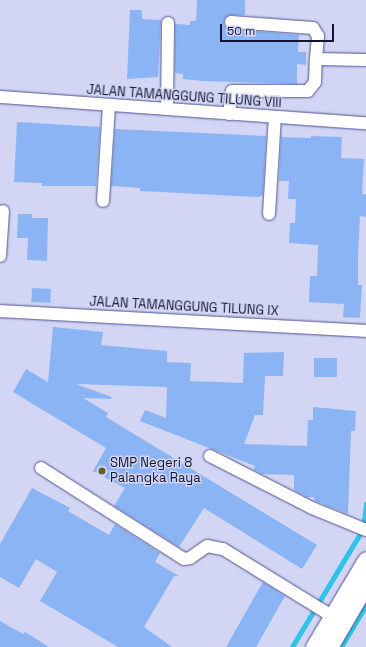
<!DOCTYPE html>
<html>
<head>
<meta charset="utf-8">
<style>
  body { margin:0 }
  #map { position:relative; width:366px; height:647px; overflow:hidden; background:#d2d6f4; font-family:"Space Grotesk",sans-serif }
  div>[style] { position:absolute }
  .stream>* { height:4.5px; margin:-2.25px; padding:0 2.25px; transform-origin:2.25px; border-radius:2.25px; background:#30c3e7 }
  .building>* { inset:0; background:#8bb4f4; transform-origin:0 0 }
  .roads { filter:drop-shadow(0 0 1px #4f5393) drop-shadow(0 0 1px #4f5393) }
  .street>* { height:12px; margin:-6px; padding:0 6px; transform-origin:6px; border-radius:6px; background:#fff }
  .secondary>* { height:17px; margin:-8.5px; padding:0 8.5px; transform-origin:8.5px; border-radius:8.5px; background:#fff }
  .dots>* { width:11px; height:11px; translate:-50% -50%; box-sizing:border-box; border:2px solid #d2d6f4; border-radius:50% }
  span { translate:-50% -50%; white-space:nowrap; text-align:center; line-height:1.15; -webkit-text-stroke:3px #d2d6f4; paint-order:stroke }
  .street-label { font-size:13px; color:#141530 }
  .poi-label { font-size:13px; color:#141530 }
  .left { translate:0 -50%; text-align:left }
  .scale { position:absolute; left:220px; top:24px; width:114px; height:18px; box-sizing:border-box; border:2px solid #141530; border-top:0; padding-left:5px; font-size:12px; line-height:14px; white-space:nowrap; color:#141530; -webkit-text-stroke:3px #d2d6f4; paint-order:stroke }
</style>
</head>
<body>
<div id="map">
  <div class="stream">
    <i style="left:292px;top:647px;width:138px;rotate:-59deg"></i>
    <i style="left:363px;top:529px;width:25px;rotate:-83deg"></i>
    <i style="left:341px;top:647px;width:49px;rotate:-59.2deg"></i>
  </div>
  <div class="building">
    <i style="clip-path:polygon(197px 0,245px 0,245px 15px,231px 15px,225px 18px,224px 26px,230px 29px,299px 35px,298px 52px,306px 52px,306px 65px,297px 64px,297px 84px,204px 81px,183px 79px,183px 74px,175px 73px,175px 24px,190px 25px,190px 21px,196px 21px)"></i>
    <i style="clip-path:polygon(130px 10px,142px 10px,142px 19px,161px 20px,158px 77px,127px 79px)"></i>
    <i style="clip-path:polygon(17px 122px,100px 127px,96px 186px,42px 186px,42px 183px,14px 182px)"></i>
    <i style="clip-path:polygon(115px 129px,266px 136px,263px 195px,258px 197px,161px 192px,140px 191px,140px 188px,111px 186px)"></i>
    <i style="clip-path:polygon(311px 136px,342px 137px,341px 158px,364px 159px,362px 194px,366px 194px,366px 217px,360px 216px,358px 254px,358px 285px,362px 285px,360px 318px,343px 317px,344px 304px,309px 302px,310px 276px,317px 276px,318px 245px,289px 243px,290px 223px,295px 223px,296px 199px,288px 199px,289px 181px,279px 181px,281px 137px,311px 138px)"></i>
    <i style="clip-path:polygon(18px 214px,32px 214px,32px 218px,48px 218px,47px 261px,27px 260px,28px 238px,17px 238px)"></i>
    <i style="left:32px;top:288px;width:19px;height:14px;rotate:3deg"></i>
    <i style="clip-path:polygon(53px 327px,103px 332px,101px 345px,167px 351px,167px 362px,191px 363px,190px 381px,243px 383px,244px 353px,284px 352px,283px 376px,265px 376px,263px 415px,255px 415px,244px 444px,307px 446px,308px 420px,313px 420px,313px 407px,356px 411px,355px 431px,351px 431px,348px 514px,315px 501px,314px 497px,306px 497px,294px 490px,294px 475px,262px 474px,254px 470px,255px 466px,140px 421px,145px 410px,166px 418px,167px 387px,76px 384px,112px 397px,111px 399px,83px 398px,108px 413px,106px 417px,317px 545px,302px 569px,204px 508px,179px 547px,114px 506px,125px 488px,93px 471px,106px 448px,13px 392px,26px 369px,48px 382px)"></i>
    <i style="left:314px;top:358px;width:23px;height:19px"></i>
    <i style="clip-path:polygon(32px 488px,70px 508px,68px 511px,109px 535px,115px 524px,160px 553px,155px 562px,179px 576px,174px 576px,144px 627px,172px 647px,118px 647px,40px 601px,57px 572px,36px 559px,19px 588px,0 577px,0 544px)"></i>
    <i style="clip-path:polygon(263px 582px,285px 596px,256px 647px,226px 647px)"></i>
    <i style="clip-path:polygon(0 621px,23px 634px,25px 632px,49px 647px,0 647px)"></i>
  </div>
  <div class="roads">
    <div class="street">
      <i style="left:231px;top:22px;width:82px;rotate:4.2deg"></i>
      <i style="left:313px;top:28px;width:9px;rotate:58deg"></i>
      <i style="left:318px;top:36px;width:23px;rotate:95deg"></i>
      <i style="left:0;top:97px;width:367px;rotate:4.1deg"></i>
      <i style="left:167px;top:109px;width:86px;rotate:-89.3deg"></i>
      <i style="left:229px;top:114px;width:23px;rotate:-83deg"></i>
      <i style="left:232px;top:91px;width:76px"></i>
      <i style="left:308px;top:91px;width:11px;rotate:-52deg"></i>
      <i style="left:315px;top:82px;width:23px;rotate:-88deg"></i>
      <i style="left:316px;top:59px;width:50px;rotate:1.1deg"></i>
      <i style="left:103px;top:201px;width:96px;rotate:-86.4deg"></i>
      <i style="left:269px;top:214px;width:97px;rotate:-86.5deg"></i>
      <i style="left:0;top:256px;width:45px;rotate:-86.2deg"></i>
      <i style="left:0;top:311px;width:367px;rotate:3.1deg"></i>
      <i style="left:210px;top:456px;width:114px;rotate:27deg"></i>
      <i style="left:312px;top:508px;width:58px;rotate:22.2deg"></i>
      <i style="left:41px;top:468px;width:169px;rotate:32.5deg"></i>
      <i style="left:184px;top:559px;width:6px;rotate:-9deg"></i>
      <i style="left:190px;top:558px;width:21px;rotate:-35deg"></i>
      <i style="left:207px;top:546px;width:16px;rotate:11deg"></i>
      <i style="left:223px;top:549px;width:128px;rotate:31.6deg"></i>
    </div>
    <div class="secondary">
      <i style="left:314px;top:647px;width:101px;rotate:-59.1deg"></i>
      <i style="left:329px;top:647px;width:73px;rotate:-59.6deg"></i>
    </div>
  </div>
  <div class="dots">
    <i style="left:102px;top:471px;background:#675d2a"></i>
  </div>
  <div class="street-label">
    <span style="left:184px;top:97px;rotate:4deg">JALAN TAMANGGUNG TILUNG VIII</span>
    <span style="left:184px;top:307px;rotate:3deg">JALAN TAMANGGUNG TILUNG IX</span>
  </div>
  <div class="poi-label">
    <span class="left" style="left:110px;top:471px">SMP Negeri 8<br>Palangka Raya</span>
  </div>
  <div class="scale">50 m</div>
</div>
</body>
</html>
